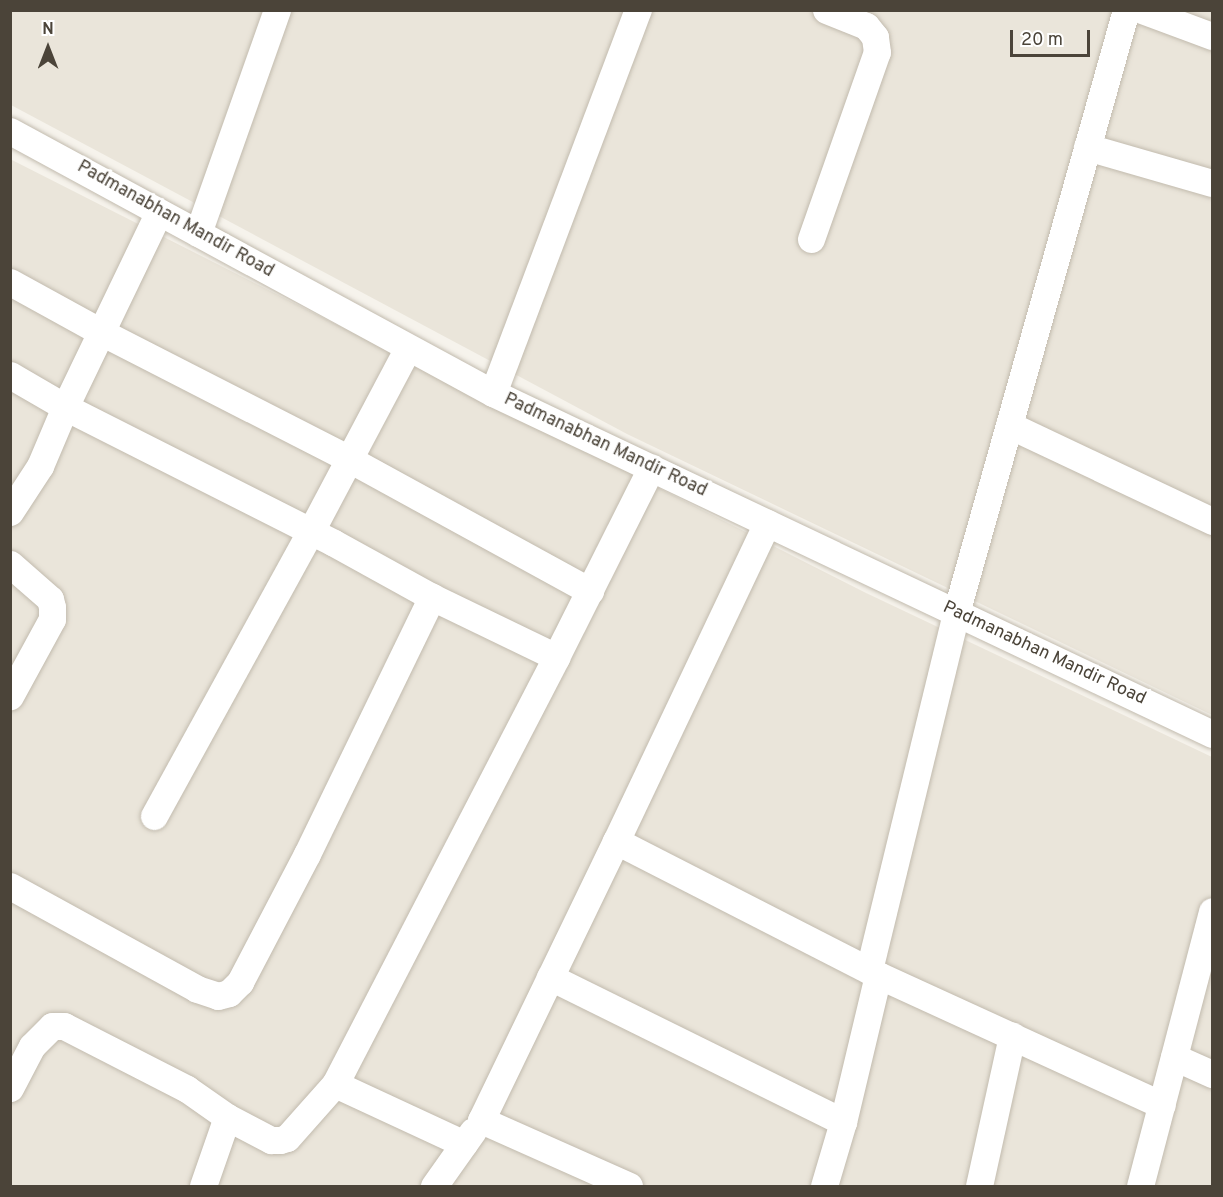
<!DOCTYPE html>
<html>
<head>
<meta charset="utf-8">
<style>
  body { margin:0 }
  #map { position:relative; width:1223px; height:1197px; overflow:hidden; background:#f6f3ec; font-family:Overpass,sans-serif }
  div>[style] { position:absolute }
  .residential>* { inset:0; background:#eae5da }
  .roads { filter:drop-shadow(0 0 2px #c2bbae) drop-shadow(0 0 2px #c2bbae) }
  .minor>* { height:27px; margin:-13.5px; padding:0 13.5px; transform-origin:13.5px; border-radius:13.5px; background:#fff }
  span { translate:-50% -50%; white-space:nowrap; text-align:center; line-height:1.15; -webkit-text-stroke:5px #fff; paint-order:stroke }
  .street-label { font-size:18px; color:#4b4439 }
  .frame { position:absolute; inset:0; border:12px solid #4b4439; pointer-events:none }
  .north { position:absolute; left:18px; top:18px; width:60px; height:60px; -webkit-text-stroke:4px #fff; paint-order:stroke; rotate:0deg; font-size:16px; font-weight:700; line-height:24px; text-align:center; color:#4b4439 }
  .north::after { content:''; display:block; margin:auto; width:21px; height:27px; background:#4b4439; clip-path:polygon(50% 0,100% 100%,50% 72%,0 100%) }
  .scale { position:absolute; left:1010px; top:30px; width:80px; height:27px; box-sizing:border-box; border:3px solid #4b4439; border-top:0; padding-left:8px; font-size:18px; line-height:21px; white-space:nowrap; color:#4b4439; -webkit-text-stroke:4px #fff; paint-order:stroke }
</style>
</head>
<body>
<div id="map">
  <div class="residential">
    <i style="clip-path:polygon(10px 11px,1212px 11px,1212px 715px,627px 434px,11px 105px)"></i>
    <i style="clip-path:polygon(10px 159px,864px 592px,1212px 757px,1212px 1186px,11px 1186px)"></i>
  </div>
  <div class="roads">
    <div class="minor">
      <i style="left:1142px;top:10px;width:75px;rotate:20.4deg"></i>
      <i style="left:10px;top:131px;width:549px;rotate:28.48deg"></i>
      <i style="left:493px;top:393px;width:796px;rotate:25.37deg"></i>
      <i style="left:1087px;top:147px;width:130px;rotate:16.1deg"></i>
      <i style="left:198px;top:233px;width:237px;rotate:-70.5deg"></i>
      <i style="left:811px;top:239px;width:198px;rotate:-70.6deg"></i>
      <i style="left:877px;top:52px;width:15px;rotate:-98deg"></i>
      <i style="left:875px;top:37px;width:14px;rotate:-129deg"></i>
      <i style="left:866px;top:26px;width:43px;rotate:-158.2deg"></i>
      <i style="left:10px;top:282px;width:104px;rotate:28.8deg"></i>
      <i style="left:101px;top:332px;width:279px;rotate:27.1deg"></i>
      <i style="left:349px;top:459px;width:275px;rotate:28.7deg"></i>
      <i style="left:10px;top:375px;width:64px;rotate:30.2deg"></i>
      <i style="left:65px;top:407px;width:216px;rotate:-64.3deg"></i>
      <i style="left:493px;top:393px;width:410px;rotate:-69.3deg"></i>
      <i style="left:1009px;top:425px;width:225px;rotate:25.3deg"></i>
      <i style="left:10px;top:512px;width:55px;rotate:-56.9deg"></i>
      <i style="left:40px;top:466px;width:64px;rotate:-67deg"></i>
      <i style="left:65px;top:407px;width:301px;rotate:26.8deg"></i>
      <i style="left:334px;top:543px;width:112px;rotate:28.9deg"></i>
      <i style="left:767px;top:523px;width:352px;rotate:115.4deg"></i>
      <i style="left:616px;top:841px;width:294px;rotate:27.1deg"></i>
      <i style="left:878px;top:975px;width:312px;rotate:24.6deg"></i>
      <i style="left:10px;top:564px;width:53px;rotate:41.2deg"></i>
      <i style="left:50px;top:599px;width:8px;rotate:76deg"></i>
      <i style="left:52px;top:607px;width:12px;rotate:90deg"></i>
      <i style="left:52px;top:619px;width:88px;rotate:118.6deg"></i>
      <i style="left:154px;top:816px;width:325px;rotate:-61.2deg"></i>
      <i style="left:311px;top:531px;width:207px;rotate:-62.1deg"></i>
      <i style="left:616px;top:841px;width:310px;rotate:115.8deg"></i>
      <i style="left:481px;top:1120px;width:162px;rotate:24deg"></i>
      <i style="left:10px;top:886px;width:213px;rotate:28.8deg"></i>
      <i style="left:197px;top:989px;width:22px;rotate:18deg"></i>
      <i style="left:218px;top:996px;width:11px;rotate:-15deg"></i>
      <i style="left:229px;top:993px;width:16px;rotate:-45deg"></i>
      <i style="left:240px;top:982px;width:144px;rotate:-62.4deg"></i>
      <i style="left:307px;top:854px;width:286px;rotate:-64.1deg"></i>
      <i style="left:432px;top:597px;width:138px;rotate:25.8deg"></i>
      <i style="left:556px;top:657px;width:212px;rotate:-63.3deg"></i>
      <i style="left:869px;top:970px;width:367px;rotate:-76.3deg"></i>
      <i style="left:956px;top:613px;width:627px;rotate:-74.26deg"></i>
      <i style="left:550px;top:977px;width:327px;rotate:26.3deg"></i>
      <i style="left:1174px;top:1057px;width:42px;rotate:24.1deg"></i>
      <i style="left:335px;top:1084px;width:142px;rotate:24.9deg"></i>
      <i style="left:10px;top:1088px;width:47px;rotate:-62.4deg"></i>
      <i style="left:32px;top:1046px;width:28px;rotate:-45deg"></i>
      <i style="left:52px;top:1026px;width:12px"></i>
      <i style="left:64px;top:1026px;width:138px;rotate:27.1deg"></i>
      <i style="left:187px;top:1089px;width:49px;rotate:35deg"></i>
      <i style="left:203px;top:1186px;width:73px;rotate:-70.8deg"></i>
      <i style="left:227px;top:1117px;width:50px;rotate:27.6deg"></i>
      <i style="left:271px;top:1140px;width:9px"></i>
      <i style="left:280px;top:1140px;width:7px;rotate:-16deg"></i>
      <i style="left:287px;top:1138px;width:72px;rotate:-48.4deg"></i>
      <i style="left:335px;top:1084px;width:481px;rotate:-62.6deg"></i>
      <i style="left:434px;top:1186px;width:67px;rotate:-54.7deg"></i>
      <i style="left:824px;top:1186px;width:67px;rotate:-73.5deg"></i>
      <i style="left:843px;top:1122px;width:151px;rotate:-76.6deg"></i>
      <i style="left:979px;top:1186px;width:154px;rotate:-77.6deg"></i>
      <i style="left:1140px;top:1186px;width:284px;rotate:-75.3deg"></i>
    </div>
  </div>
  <div class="street-label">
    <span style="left:175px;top:220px;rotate:29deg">Padmanabhan Mandir Road</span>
    <span style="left:605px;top:446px;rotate:25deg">Padmanabhan Mandir Road</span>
    <span style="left:1044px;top:654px;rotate:25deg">Padmanabhan Mandir Road</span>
  </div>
  <div class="frame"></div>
  <div class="north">N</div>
  <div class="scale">20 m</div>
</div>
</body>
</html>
